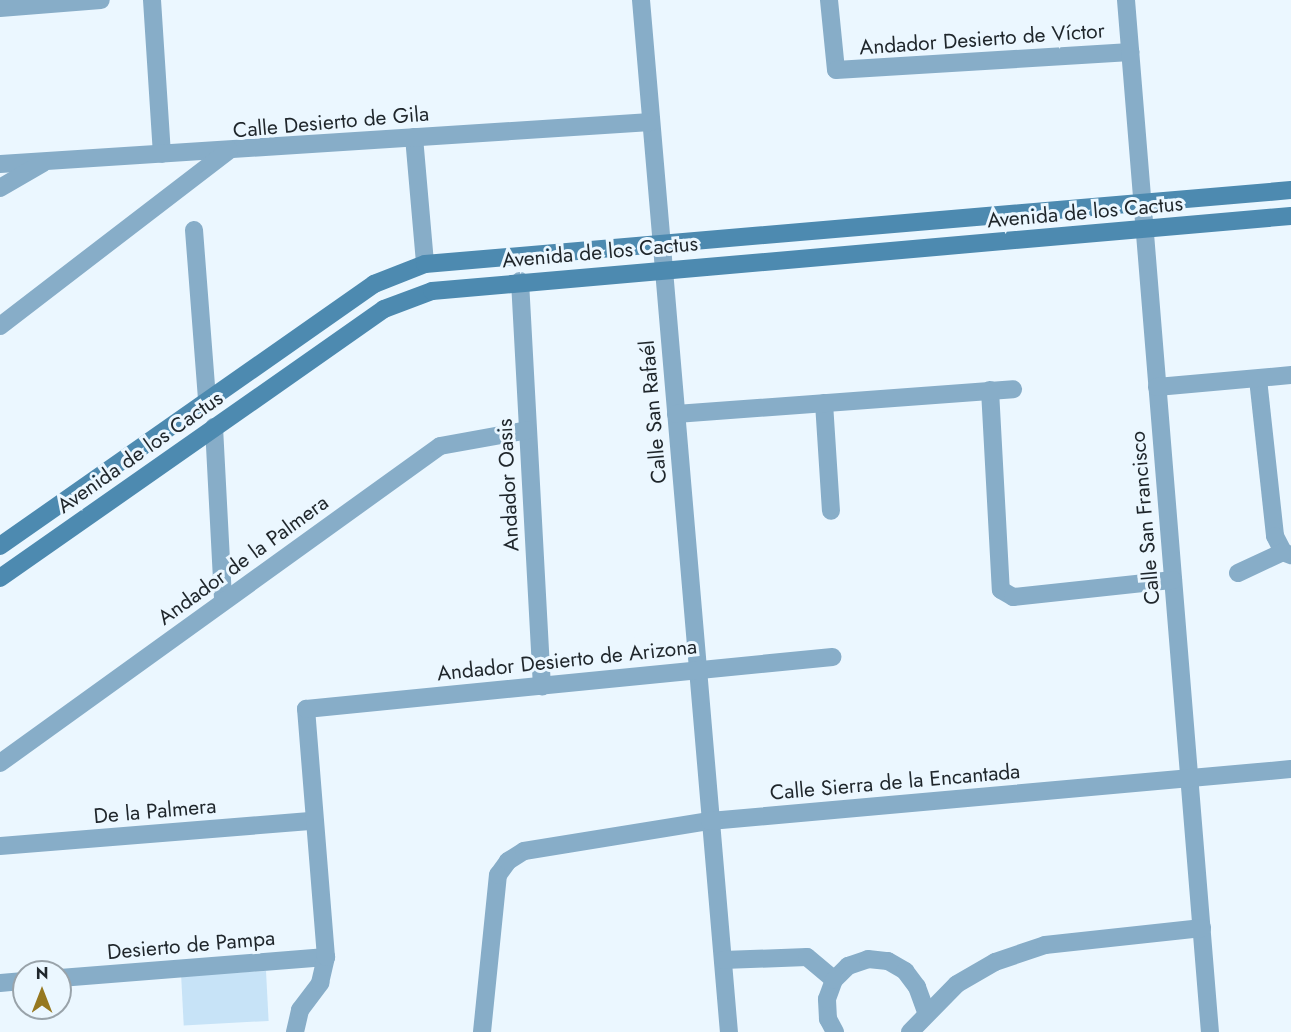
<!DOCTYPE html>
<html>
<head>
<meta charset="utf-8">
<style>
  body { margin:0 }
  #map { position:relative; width:1291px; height:1032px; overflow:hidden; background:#ebf7ff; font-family:Jost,sans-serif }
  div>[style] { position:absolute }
  .green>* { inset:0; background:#c7e3f7; transform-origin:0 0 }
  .street>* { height:18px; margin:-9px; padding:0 9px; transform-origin:9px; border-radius:9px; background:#87adc8 }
  .secondary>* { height:18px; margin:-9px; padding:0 9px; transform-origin:9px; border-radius:9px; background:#4d8ab0 }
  span { translate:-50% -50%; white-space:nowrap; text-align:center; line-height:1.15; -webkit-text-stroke:6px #ebf7ff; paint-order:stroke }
  .street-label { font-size:21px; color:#1f262b }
  .north { position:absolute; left:12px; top:960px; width:60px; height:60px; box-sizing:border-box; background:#ebf7ff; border:2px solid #99a3aa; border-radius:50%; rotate:0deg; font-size:16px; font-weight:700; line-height:24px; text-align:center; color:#1f262b }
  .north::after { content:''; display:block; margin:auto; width:21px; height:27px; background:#967820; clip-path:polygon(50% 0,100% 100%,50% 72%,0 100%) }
</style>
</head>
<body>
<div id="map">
  <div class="green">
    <i style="left:266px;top:971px;width:50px;height:85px;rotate:87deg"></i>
  </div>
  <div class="street">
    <i style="left:152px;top:0;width:154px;rotate:86.3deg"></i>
    <i style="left:641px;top:0;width:1036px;rotate:85.13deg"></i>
    <i style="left:829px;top:0;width:70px;rotate:84.3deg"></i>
    <i style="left:836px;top:70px;width:295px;rotate:-3.5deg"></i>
    <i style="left:1126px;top:0;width:1035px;rotate:85.35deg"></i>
    <i style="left:0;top:8px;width:101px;rotate:-4.5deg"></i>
    <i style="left:414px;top:137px;width:127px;rotate:85deg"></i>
    <i style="left:0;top:164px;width:652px;rotate:-3.69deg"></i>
    <i style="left:0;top:188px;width:50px;rotate:-30.2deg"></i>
    <i style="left:194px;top:230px;width:169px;rotate:85.6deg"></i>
    <i style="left:520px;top:281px;width:406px;rotate:86.9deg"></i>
    <i style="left:0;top:326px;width:289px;rotate:-37.5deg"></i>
    <i style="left:1258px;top:379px;width:158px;rotate:83.8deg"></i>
    <i style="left:1275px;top:536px;width:18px;rotate:63deg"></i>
    <i style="left:1283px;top:552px;width:9px;rotate:21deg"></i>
    <i style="left:1157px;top:387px;width:135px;rotate:-5.1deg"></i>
    <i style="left:990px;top:390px;width:200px;rotate:86.9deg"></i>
    <i style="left:1001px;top:590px;width:14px;rotate:30deg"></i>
    <i style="left:1013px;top:597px;width:161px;rotate:-6.1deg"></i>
    <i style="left:824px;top:403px;width:108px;rotate:86.3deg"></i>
    <i style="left:676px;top:414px;width:338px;rotate:-4.2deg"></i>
    <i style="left:214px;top:427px;width:174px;rotate:87deg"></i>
    <i style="left:1238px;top:573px;width:50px;rotate:-25deg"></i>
    <i style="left:0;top:763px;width:542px;rotate:-35.77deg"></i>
    <i style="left:440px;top:446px;width:89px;rotate:-10.3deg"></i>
    <i style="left:0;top:846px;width:314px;rotate:-4.6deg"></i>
    <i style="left:723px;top:960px;width:84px;rotate:-2deg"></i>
    <i style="left:807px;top:957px;width:35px;rotate:40deg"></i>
    <i style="left:60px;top:978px;width:267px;rotate:-4.5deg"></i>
    <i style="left:0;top:983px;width:24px;rotate:-5deg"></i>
    <i style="left:295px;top:1032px;width:23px;rotate:-77deg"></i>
    <i style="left:300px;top:1010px;width:34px;rotate:-53deg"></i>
    <i style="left:320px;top:983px;width:27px;rotate:-77deg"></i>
    <i style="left:326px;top:957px;width:249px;rotate:-94.6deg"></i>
    <i style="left:306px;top:709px;width:529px;rotate:-5.65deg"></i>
    <i style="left:482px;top:1032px;width:158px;rotate:-84.2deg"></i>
    <i style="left:498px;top:875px;width:17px;rotate:-54deg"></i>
    <i style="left:508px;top:861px;width:19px;rotate:-32deg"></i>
    <i style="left:524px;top:851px;width:188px;rotate:-9.2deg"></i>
    <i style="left:710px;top:821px;width:583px;rotate:-5.11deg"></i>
    <i style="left:835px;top:1032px;width:15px;rotate:-118deg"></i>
    <i style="left:828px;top:1019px;width:20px;rotate:-93deg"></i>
    <i style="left:827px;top:999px;width:20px;rotate:-70deg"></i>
    <i style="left:834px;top:980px;width:20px;rotate:-45deg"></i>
    <i style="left:848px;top:966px;width:21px;rotate:-19deg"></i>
    <i style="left:868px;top:959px;width:20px;rotate:6deg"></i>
    <i style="left:888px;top:961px;width:20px;rotate:30deg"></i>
    <i style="left:905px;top:971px;width:20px;rotate:53deg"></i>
    <i style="left:917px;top:987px;width:27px;rotate:70deg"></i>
    <i style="left:910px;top:1032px;width:67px;rotate:-45.6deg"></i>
    <i style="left:957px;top:984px;width:44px;rotate:-30.1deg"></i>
    <i style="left:995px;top:962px;width:53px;rotate:-18.8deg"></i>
    <i style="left:1045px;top:945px;width:158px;rotate:-6.2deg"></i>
  </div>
  <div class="secondary">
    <i style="left:0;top:546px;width:457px;rotate:-35deg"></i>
    <i style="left:374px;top:284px;width:55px;rotate:-21.4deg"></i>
    <i style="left:425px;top:264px;width:869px;rotate:-4.88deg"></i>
    <i style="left:0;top:578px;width:469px;rotate:-35deg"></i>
    <i style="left:384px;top:309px;width:51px;rotate:-20.6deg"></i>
    <i style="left:432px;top:291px;width:862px;rotate:-4.99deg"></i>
  </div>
  <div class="street-label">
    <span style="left:982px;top:39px;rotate:-4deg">Andador Desierto de Víctor</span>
    <span style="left:331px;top:122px;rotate:-5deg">Calle Desierto de Gila</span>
    <span style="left:1085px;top:212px;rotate:-5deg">Avenida de los Cactus</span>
    <span style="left:600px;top:252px;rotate:-5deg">Avenida de los Cactus</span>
    <span style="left:653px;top:412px;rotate:-95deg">Calle San Rafaél</span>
    <span style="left:140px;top:452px;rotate:-35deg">Avenida de los Cactus</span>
    <span style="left:508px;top:485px;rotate:-93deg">Andador Oasis</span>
    <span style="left:1145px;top:518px;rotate:-95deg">Calle San Francisco</span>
    <span style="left:243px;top:560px;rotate:-36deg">Andador de la Palmera</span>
    <span style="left:567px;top:660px;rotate:-6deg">Andador Desierto de Arizona</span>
    <span style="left:895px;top:782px;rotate:-5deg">Calle Sierra de la Encantada</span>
    <span style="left:155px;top:811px;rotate:-5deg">De la Palmera</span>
    <span style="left:191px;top:945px;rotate:-5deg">Desierto de Pampa</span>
  </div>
  <div class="north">N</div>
</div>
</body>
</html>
